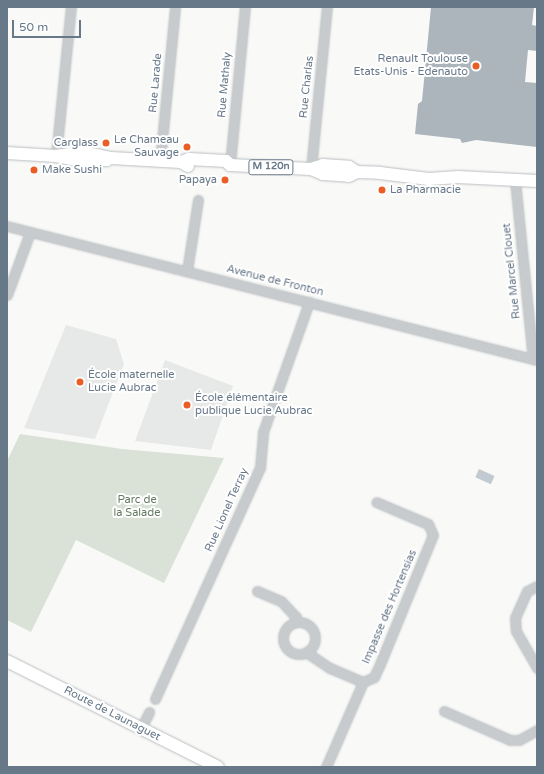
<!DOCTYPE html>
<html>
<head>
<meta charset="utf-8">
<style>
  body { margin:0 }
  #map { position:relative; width:544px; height:774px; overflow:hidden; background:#f9f9f7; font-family:"Varela Round",sans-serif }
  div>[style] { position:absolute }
  .built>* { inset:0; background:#e7e8e8 }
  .green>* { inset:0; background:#dae1d7 }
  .water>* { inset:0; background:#c1cad0; transform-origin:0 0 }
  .building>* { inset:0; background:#adb5bc }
  .roads { filter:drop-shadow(0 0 1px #babec2) drop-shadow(0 0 1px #babec2) }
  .minor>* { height:9px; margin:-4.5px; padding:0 4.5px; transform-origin:4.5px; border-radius:4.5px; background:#c7cbce }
  .minor>.ring { margin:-4.5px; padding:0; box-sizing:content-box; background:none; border:9px solid #c7cbce; border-radius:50% }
  .major>* { height:12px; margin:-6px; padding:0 6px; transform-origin:6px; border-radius:6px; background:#fff }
  .dots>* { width:11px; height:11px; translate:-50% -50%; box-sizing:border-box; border:2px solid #fff; border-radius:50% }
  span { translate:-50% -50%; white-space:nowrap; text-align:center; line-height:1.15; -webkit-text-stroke:4px #fff; paint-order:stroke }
  .shield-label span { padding:1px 3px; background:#fff; border:1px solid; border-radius:3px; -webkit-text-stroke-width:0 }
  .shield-label { font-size:10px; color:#677889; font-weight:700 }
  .poi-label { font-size:11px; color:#677889 }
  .right { translate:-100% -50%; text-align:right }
  .left { translate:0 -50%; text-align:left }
  .street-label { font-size:11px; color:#677889 }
  .park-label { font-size:11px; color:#667a62 }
  .frame { position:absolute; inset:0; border:8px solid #677889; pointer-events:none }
  .scale { position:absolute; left:12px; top:20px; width:69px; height:18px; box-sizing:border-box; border:2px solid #677889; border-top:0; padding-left:5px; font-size:12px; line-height:14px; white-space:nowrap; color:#677889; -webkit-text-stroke:3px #fff; paint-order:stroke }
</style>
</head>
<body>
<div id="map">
  <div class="built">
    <i style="clip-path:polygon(66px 325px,116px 339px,124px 364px,95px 439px,24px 428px)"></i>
    <i style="clip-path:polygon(165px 360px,233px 386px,211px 450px,135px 441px)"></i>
  </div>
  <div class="green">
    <i style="clip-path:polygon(20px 434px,122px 449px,224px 458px,164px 583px,76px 540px,31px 632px,7px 620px,7px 461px)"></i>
  </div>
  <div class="water">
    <i style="left:479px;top:469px;width:17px;height:9px;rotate:24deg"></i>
  </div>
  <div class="building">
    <i style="clip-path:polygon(431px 7px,534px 7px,532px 25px,537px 26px,537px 51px,528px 50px,525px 82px,537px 83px,537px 147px,476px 140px,462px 143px,460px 139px,415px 134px,418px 104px,422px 101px)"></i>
  </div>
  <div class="roads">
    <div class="minor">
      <i style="left:56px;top:156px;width:150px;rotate:-84.3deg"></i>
      <i style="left:160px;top:161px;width:155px;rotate:-84.4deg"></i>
      <i style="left:230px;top:165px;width:159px;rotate:-84.6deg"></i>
      <i style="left:311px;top:169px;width:163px;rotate:-84.4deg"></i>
      <i style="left:515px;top:180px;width:180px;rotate:84.3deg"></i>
      <i style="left:7px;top:226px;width:547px;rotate:14.19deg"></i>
      <i style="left:187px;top:271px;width:72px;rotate:-81.2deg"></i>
      <i style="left:7px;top:295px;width:67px;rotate:-69.9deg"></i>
      <i style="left:537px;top:586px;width:11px;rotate:153deg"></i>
      <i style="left:527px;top:591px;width:30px;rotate:114deg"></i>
      <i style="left:515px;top:618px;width:13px;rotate:86deg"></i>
      <i style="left:516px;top:631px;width:43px;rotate:60.4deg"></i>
      <i style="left:257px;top:591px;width:26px;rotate:23deg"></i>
      <i style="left:281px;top:601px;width:22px;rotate:47deg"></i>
      <i style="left:296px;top:617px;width:5px;rotate:90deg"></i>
      <i class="ring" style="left:283px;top:622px;width:23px;height:23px"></i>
      <i style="left:306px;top:652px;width:29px;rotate:34deg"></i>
      <i style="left:330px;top:668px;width:36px;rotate:23deg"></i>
      <i style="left:155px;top:699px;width:254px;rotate:-65.6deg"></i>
      <i style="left:260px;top:468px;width:36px;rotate:-85deg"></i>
      <i style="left:263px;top:432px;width:138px;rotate:-70.5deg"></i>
      <i style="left:444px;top:711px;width:72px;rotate:23.7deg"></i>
      <i style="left:510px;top:740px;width:9px"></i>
      <i style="left:519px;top:740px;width:21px;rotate:-29deg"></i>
      <i style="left:141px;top:728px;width:18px;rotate:-63deg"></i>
      <i style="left:326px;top:767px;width:93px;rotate:-66.5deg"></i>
      <i style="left:363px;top:682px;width:12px;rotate:-24deg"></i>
      <i style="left:374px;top:677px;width:14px;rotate:-65deg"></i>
      <i style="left:380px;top:664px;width:139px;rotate:-67.7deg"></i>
      <i style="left:433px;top:535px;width:12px;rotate:-114deg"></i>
      <i style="left:428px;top:524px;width:56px;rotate:-157.1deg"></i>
    </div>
    <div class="major">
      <i style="left:7px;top:153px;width:49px;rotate:3.5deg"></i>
      <i style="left:56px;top:156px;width:26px;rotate:11deg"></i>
      <i style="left:82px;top:161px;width:25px;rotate:-2deg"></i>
      <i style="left:56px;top:156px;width:27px;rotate:-8deg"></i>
      <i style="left:83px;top:152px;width:29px;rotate:12deg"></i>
      <i style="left:111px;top:158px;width:70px;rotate:3.3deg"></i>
      <i style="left:181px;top:162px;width:8px;rotate:30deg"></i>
      <i style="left:181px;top:162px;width:9px;rotate:-21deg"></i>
      <i style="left:189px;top:159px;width:37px;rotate:3deg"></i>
      <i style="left:226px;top:161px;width:6px;rotate:45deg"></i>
      <i style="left:230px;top:165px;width:81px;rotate:2.8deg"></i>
      <i style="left:311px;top:169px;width:13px;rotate:23deg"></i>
      <i style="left:323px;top:174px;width:26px;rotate:4deg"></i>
      <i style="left:349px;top:176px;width:9px;rotate:-27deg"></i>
      <i style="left:357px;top:172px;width:23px;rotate:2deg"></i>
      <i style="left:380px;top:173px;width:49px;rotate:7deg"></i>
      <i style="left:429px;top:179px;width:29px;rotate:-4deg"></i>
      <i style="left:458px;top:177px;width:79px;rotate:2.9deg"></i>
      <i style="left:311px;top:169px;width:13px;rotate:-18deg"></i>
      <i style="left:323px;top:165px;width:26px;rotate:4deg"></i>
      <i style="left:349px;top:167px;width:9px;rotate:32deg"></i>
      <i style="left:7px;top:661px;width:236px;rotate:26.7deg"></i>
    </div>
  </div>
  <div class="dots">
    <i style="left:476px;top:66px;background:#ea5e25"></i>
    <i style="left:106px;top:143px;background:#ea5e25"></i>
    <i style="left:187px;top:147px;background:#ea5e25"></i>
    <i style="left:34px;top:170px;background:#ea5e25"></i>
    <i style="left:225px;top:180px;background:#ea5e25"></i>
    <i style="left:382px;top:190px;background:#ea5e25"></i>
    <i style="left:80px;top:382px;background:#ea5e25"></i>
    <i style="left:187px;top:405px;background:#ea5e25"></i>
  </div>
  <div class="shield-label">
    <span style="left:271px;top:167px">M 120n</span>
  </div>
  <div class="poi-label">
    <span class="right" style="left:468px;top:66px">Renault Toulouse<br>Etats-Unis - Edenauto</span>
    <span class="right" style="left:179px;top:147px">Le Chameau<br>Sauvage</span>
    <span class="right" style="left:98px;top:143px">Carglass</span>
    <span class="left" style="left:42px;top:170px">Make Sushi</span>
    <span class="right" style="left:217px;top:180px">Papaya</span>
    <span class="left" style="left:390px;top:190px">La Pharmacie</span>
    <span class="left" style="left:88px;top:382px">École maternelle<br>Lucie Aubrac</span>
    <span class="left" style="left:195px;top:405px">École élémentaire<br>publique Lucie Aubrac</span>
  </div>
  <div class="street-label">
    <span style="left:156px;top:83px;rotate:-85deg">Rue Larade</span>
    <span style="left:225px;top:85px;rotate:-85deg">Rue Mathaly</span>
    <span style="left:307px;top:87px;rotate:-84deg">Rue Charlas</span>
    <span style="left:512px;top:271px;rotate:-96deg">Rue Marcel Clouet</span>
    <span style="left:275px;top:281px;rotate:14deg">Avenue de Fronton</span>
    <span style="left:227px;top:510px;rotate:-66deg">Rue Lionel Terray</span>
    <span style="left:390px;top:607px;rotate:-67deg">Impasse des Hortensias</span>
    <span style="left:112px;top:714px;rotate:27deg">Route de Launaguet</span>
  </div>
  <div class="park-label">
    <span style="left:137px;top:507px">Parc de<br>la Salade</span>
  </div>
  <div class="frame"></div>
  <div class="scale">50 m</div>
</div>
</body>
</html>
